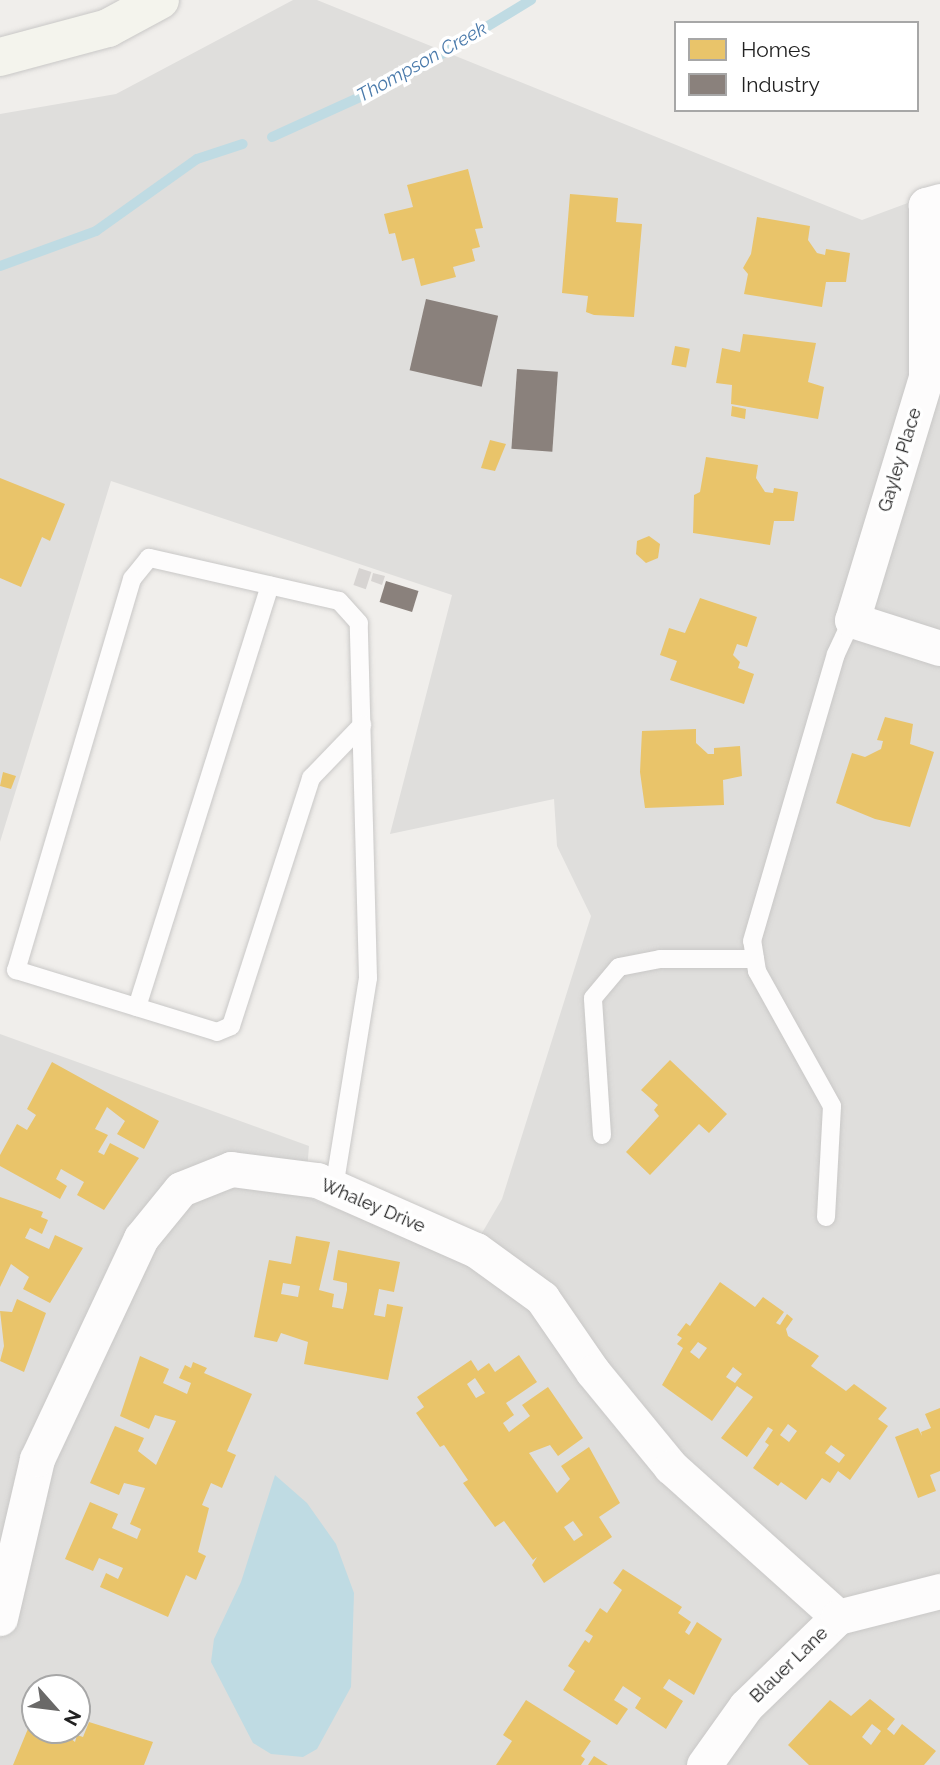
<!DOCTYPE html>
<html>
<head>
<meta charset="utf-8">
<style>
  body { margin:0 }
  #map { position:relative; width:940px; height:1765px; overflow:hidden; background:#f0eeeb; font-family:Raleway,sans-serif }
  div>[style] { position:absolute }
  .residential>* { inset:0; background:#dfdedc }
  .water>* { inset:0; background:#bfdbe3 }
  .homes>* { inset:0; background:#e9c46a; transform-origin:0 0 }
  .industry>* { inset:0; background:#8a817c; transform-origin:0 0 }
  .stream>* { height:10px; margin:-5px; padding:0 5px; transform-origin:5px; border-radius:5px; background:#bfdbe3 }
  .building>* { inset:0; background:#d7d4d2; transform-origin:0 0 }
  .roads { filter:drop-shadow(0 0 2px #c9c8c7) drop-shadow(0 0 2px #c9c8c7) }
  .lane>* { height:18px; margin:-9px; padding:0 9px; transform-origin:9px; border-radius:9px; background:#fdfcfc }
  .street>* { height:35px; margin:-17.5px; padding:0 17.5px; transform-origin:17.5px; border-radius:17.5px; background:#fdfcfc }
  .secondary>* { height:38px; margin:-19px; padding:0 19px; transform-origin:19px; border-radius:19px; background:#f4f4ed }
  span { translate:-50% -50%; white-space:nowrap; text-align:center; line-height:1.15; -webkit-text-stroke:7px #fff; paint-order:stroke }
  .street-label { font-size:18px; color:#222 }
  .water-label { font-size:19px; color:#4a7aab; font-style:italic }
  .legend { position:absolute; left:674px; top:21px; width:245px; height:91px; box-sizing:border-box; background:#fff; border:2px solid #a7a7a7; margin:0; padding:9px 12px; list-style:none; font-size:21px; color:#222 }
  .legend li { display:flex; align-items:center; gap:14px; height:35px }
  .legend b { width:35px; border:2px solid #a7a7a7 }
  .north { position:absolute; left:21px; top:1674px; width:70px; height:70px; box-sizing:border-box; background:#fff; border:2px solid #a7a7a7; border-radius:50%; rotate:118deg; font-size:19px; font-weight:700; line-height:28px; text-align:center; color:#222 }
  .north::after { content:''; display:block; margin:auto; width:24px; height:32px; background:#6a6968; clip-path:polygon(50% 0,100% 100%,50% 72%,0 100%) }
</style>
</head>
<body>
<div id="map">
  <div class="residential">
    <i style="clip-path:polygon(evenodd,293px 0,317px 0,862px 220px,940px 191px,940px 1765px,0 1765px,0 1034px,309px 1146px,305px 1196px,466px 1260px,502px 1199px,591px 916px,557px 846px,554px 799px,390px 834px,452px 595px,111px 481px,0 842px,0 114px,116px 94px,293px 0,35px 1688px,77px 1688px,77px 1730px,35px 1730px,35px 1688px)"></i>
  </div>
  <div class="water">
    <i style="clip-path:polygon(275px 1475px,307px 1503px,336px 1544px,354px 1593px,351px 1687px,317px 1749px,303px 1757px,271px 1754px,253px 1743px,211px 1662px,214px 1639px,241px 1582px)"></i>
  </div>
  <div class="homes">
    <i style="clip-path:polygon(468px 169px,483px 228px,475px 229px,480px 247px,472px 249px,475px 261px,453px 267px,456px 277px,421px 286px,414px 258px,402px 261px,395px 233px,389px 234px,384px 214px,413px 207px,407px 185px)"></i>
    <i style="clip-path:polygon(570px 194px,618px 198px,616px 222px,642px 224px,634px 317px,594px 315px,586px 312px,588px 296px,562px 293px)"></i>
    <i style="clip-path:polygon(757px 217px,810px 226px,808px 240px,817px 253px,825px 255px,826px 249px,850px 253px,846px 282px,826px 282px,822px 307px,744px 294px,748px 274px,743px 268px,751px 254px)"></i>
    <i style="clip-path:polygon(743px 334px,816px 343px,808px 382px,824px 387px,818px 419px,731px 404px,732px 385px,716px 383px,722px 348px,740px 352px)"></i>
    <i style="left:675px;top:346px;width:15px;height:19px;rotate:11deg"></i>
    <i style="clip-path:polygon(732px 406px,746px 409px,745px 419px,731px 416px)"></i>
    <i style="clip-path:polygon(490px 440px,506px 444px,495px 471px,481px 468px)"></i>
    <i style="clip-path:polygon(706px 457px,758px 465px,756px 478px,765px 492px,773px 493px,774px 488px,798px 492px,794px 521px,774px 521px,770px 545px,693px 533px,694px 495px,700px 492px)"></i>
    <i style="clip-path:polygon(0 478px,65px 504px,50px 541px,42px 537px,21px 587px,0 578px)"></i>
    <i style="clip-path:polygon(649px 536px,660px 544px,658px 558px,646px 563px,636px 554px,637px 541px)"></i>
    <i style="clip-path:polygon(700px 598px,757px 617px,747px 647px,737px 644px,733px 655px,740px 662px,738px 668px,754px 674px,744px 704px,670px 680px,677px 661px,660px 655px,669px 628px,685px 633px)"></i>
    <i style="clip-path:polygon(885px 717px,913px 724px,910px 744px,934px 752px,910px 827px,875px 819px,836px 803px,852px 753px,865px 757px,881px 749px,883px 741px,877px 740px)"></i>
    <i style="clip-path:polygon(696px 729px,696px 743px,708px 754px,714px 754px,714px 748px,740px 746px,742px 776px,723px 780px,724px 805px,645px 808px,640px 772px,642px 731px)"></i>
    <i style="clip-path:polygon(3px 772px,16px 776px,11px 789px,0 786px)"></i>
    <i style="clip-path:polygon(670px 1060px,727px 1114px,709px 1133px,699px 1124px,650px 1175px,626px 1152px,659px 1116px,654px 1110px,658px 1105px,641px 1090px)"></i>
    <i style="clip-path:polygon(52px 1062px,159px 1121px,144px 1149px,117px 1134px,125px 1121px,107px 1107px,95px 1129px,108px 1135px,98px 1152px,104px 1155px,110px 1143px,139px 1158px,104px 1210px,77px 1195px,84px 1182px,61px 1169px,56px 1179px,67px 1186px,60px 1199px,0 1166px,0 1155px,17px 1124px,27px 1130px,36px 1115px,27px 1109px)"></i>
    <i style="clip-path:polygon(0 1197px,43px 1212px,41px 1217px,48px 1220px,42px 1234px,30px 1228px,25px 1238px,49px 1249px,55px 1235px,83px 1248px,50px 1303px,23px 1289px,29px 1277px,11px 1264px,0 1287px)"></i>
    <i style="clip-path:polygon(evenodd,296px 1236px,330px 1242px,319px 1290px,334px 1294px,332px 1307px,343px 1309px,347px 1290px,347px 1283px,333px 1280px,338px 1250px,400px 1262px,394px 1292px,379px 1289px,374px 1315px,385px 1317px,387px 1304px,403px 1307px,388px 1380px,304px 1364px,308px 1342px,281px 1333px,277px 1342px,254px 1337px,269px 1260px,291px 1264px,296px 1236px,283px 1283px,300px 1286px,298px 1297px,281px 1294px,283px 1283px)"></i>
    <i style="clip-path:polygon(evenodd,720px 1282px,755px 1307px,763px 1297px,784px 1312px,776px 1323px,780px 1325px,787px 1314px,793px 1319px,786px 1329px,788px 1336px,819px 1356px,811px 1366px,846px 1391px,854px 1384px,887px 1408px,878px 1419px,888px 1426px,850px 1480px,838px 1471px,830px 1483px,822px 1478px,806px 1500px,781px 1482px,778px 1486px,753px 1468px,769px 1445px,765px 1442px,773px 1430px,768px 1427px,747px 1457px,721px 1438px,753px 1397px,737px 1386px,712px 1421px,662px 1385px,683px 1348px,677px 1344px,682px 1338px,677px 1335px,686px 1323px,690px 1326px,720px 1282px,698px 1342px,707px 1348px,699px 1359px,690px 1352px,698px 1342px,720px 1282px,733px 1367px,742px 1374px,735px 1383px,726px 1377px,733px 1367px,720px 1282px,788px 1424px,797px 1431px,789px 1442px,780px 1435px,788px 1424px,720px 1282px,831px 1445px,845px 1455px,839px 1463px,825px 1453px,831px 1445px)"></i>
    <i style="clip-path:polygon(17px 1299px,46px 1313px,24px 1372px,0 1361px,4px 1346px,0 1311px,12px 1312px)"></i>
    <i style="clip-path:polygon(evenodd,519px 1355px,537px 1382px,506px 1403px,514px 1415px,503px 1423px,509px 1432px,530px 1416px,522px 1405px,548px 1387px,583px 1438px,558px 1456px,550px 1445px,529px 1453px,557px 1493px,570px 1479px,561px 1466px,589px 1447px,620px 1503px,599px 1517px,612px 1537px,544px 1583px,532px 1565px,537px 1557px,533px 1560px,504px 1521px,495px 1527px,463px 1483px,468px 1480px,444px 1445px,440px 1447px,416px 1413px,424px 1407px,417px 1397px,471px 1360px,478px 1371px,489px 1363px,495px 1372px,519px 1355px,475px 1378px,485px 1393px,476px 1398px,467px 1384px,475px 1378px,519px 1355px,573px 1521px,583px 1535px,574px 1541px,564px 1527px,573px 1521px)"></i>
    <i style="clip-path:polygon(140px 1356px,169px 1369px,163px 1383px,187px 1394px,191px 1383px,179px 1378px,185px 1365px,191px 1368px,193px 1362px,207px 1368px,204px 1373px,252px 1394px,227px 1451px,236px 1455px,222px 1488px,211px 1483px,202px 1505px,209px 1508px,198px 1552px,206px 1556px,196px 1580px,186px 1575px,168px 1617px,100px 1587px,106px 1573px,118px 1579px,123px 1568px,99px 1558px,93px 1571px,65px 1559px,90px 1502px,118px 1514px,112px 1528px,137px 1539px,141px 1529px,130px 1524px,145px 1488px,124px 1483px,119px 1495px,90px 1483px,115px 1426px,144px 1438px,138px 1451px,156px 1465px,176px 1421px,155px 1415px,149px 1429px,120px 1416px)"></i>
    <i style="clip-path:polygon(940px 1408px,940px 1471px,930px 1475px,936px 1491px,918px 1498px,895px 1437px,918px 1428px,922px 1436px,921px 1432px,931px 1428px,925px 1414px)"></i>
    <i style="clip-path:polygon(623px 1569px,682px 1607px,678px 1613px,691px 1622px,685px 1632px,689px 1635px,697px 1622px,722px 1639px,694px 1695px,669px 1679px,663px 1688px,683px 1701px,666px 1729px,635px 1708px,641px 1698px,623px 1686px,614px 1700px,628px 1709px,617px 1725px,563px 1690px,575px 1671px,568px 1666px,585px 1640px,589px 1643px,593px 1636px,585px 1631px,600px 1608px,607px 1613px,622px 1590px,613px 1583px)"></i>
    <i style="clip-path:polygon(evenodd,870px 1699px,895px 1719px,887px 1729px,894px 1735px,902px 1724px,936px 1751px,924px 1765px,809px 1765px,788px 1745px,830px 1700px,851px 1716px,870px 1699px,872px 1724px,881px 1731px,871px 1745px,862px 1737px,872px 1724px)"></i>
    <i style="clip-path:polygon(526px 1700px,591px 1741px,581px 1756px,585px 1759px,581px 1765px,496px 1765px,512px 1741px,503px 1735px)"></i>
    <i style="clip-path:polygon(32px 1719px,35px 1730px,60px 1730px,75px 1742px,77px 1735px,83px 1737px,89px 1722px,153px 1742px,144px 1765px,13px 1765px)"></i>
    <i style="clip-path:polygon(594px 1756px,608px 1765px,588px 1765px)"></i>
  </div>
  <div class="industry">
    <i style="left:426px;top:299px;width:74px;height:73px;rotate:13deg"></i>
    <i style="left:517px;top:369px;width:41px;height:80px;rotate:4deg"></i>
    <i style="left:386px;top:581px;width:34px;height:22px;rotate:17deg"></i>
  </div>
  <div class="stream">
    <i style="left:272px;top:137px;width:143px;rotate:-24.4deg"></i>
    <i style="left:402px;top:78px;width:151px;rotate:-31.2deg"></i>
    <i style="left:0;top:266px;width:102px;rotate:-20deg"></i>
    <i style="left:96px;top:231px;width:124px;rotate:-35.5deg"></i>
    <i style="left:197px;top:159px;width:48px;rotate:-18.1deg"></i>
  </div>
  <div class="building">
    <i style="left:359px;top:568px;width:13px;height:18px;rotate:18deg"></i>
    <i style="clip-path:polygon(373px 573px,385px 576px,382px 585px,371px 581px)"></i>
  </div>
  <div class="roads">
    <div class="lane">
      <i style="left:137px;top:1007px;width:442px;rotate:-72.5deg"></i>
      <i style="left:602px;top:1135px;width:137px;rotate:-93.8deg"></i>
      <i style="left:593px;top:998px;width:40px;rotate:-50deg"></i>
      <i style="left:619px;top:967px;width:42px;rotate:-11deg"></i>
      <i style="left:660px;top:959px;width:95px"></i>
      <i style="left:334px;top:1188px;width:213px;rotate:-80.8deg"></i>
      <i style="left:368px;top:978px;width:355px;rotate:-91.5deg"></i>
      <i style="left:359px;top:623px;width:30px;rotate:-132deg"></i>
      <i style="left:339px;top:601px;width:195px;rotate:-167.2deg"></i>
      <i style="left:149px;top:558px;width:27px;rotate:129deg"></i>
      <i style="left:132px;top:579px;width:408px;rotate:106.5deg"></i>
      <i style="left:16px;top:970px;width:210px;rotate:17.1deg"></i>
      <i style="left:217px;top:1032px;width:15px;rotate:-23deg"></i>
      <i style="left:231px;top:1026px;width:261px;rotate:-72.1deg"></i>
      <i style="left:311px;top:778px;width:74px;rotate:-46.1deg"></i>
      <i style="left:826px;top:1217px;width:111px;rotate:-86.9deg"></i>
      <i style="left:832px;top:1106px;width:154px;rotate:-119.1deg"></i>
      <i style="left:757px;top:971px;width:30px;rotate:-99deg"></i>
      <i style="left:752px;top:941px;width:299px;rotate:-73.7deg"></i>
      <i style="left:836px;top:654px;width:38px;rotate:-65deg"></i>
    </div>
    <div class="street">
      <i style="left:940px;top:201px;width:15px;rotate:164deg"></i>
      <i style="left:926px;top:205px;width:172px;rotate:90deg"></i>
      <i style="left:926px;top:377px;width:254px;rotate:106.9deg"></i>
      <i style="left:852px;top:620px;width:92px;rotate:17.7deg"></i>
      <i style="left:0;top:1618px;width:163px;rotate:-76.9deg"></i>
      <i style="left:37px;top:1459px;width:244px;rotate:-64.8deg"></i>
      <i style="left:141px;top:1238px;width:63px;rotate:-50.8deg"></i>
      <i style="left:181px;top:1189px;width:54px;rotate:-21.8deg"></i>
      <i style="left:231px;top:1169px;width:87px;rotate:7.3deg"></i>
      <i style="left:317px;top:1180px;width:174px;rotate:23.8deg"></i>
      <i style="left:476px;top:1250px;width:82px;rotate:36deg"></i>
      <i style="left:542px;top:1298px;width:90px;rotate:55.4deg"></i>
      <i style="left:593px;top:1372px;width:123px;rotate:50.6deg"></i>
      <i style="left:671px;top:1467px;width:224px;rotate:41.9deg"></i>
      <i style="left:704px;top:1765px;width:72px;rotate:-54.6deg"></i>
      <i style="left:746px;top:1706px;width:128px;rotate:-44.1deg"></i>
      <i style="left:838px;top:1617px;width:105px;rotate:-14.3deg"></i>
    </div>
    <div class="secondary">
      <i style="left:0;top:57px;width:112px;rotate:-15deg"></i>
      <i style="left:108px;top:28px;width:59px;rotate:-28.3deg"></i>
    </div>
  </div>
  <div class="street-label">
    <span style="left:900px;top:460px;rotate:-73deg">Gayley Place</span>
    <span style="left:373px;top:1206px;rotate:23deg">Whaley Drive</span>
    <span style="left:789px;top:1665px;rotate:-44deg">Blauer Lane</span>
  </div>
  <div class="water-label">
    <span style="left:422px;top:62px;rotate:-29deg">Thompson Creek</span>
  </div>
  <ul class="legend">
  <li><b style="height:19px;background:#e9c46a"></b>Homes</li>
  <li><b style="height:19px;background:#8a817c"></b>Industry</li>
  </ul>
  <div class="north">N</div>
</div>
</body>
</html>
